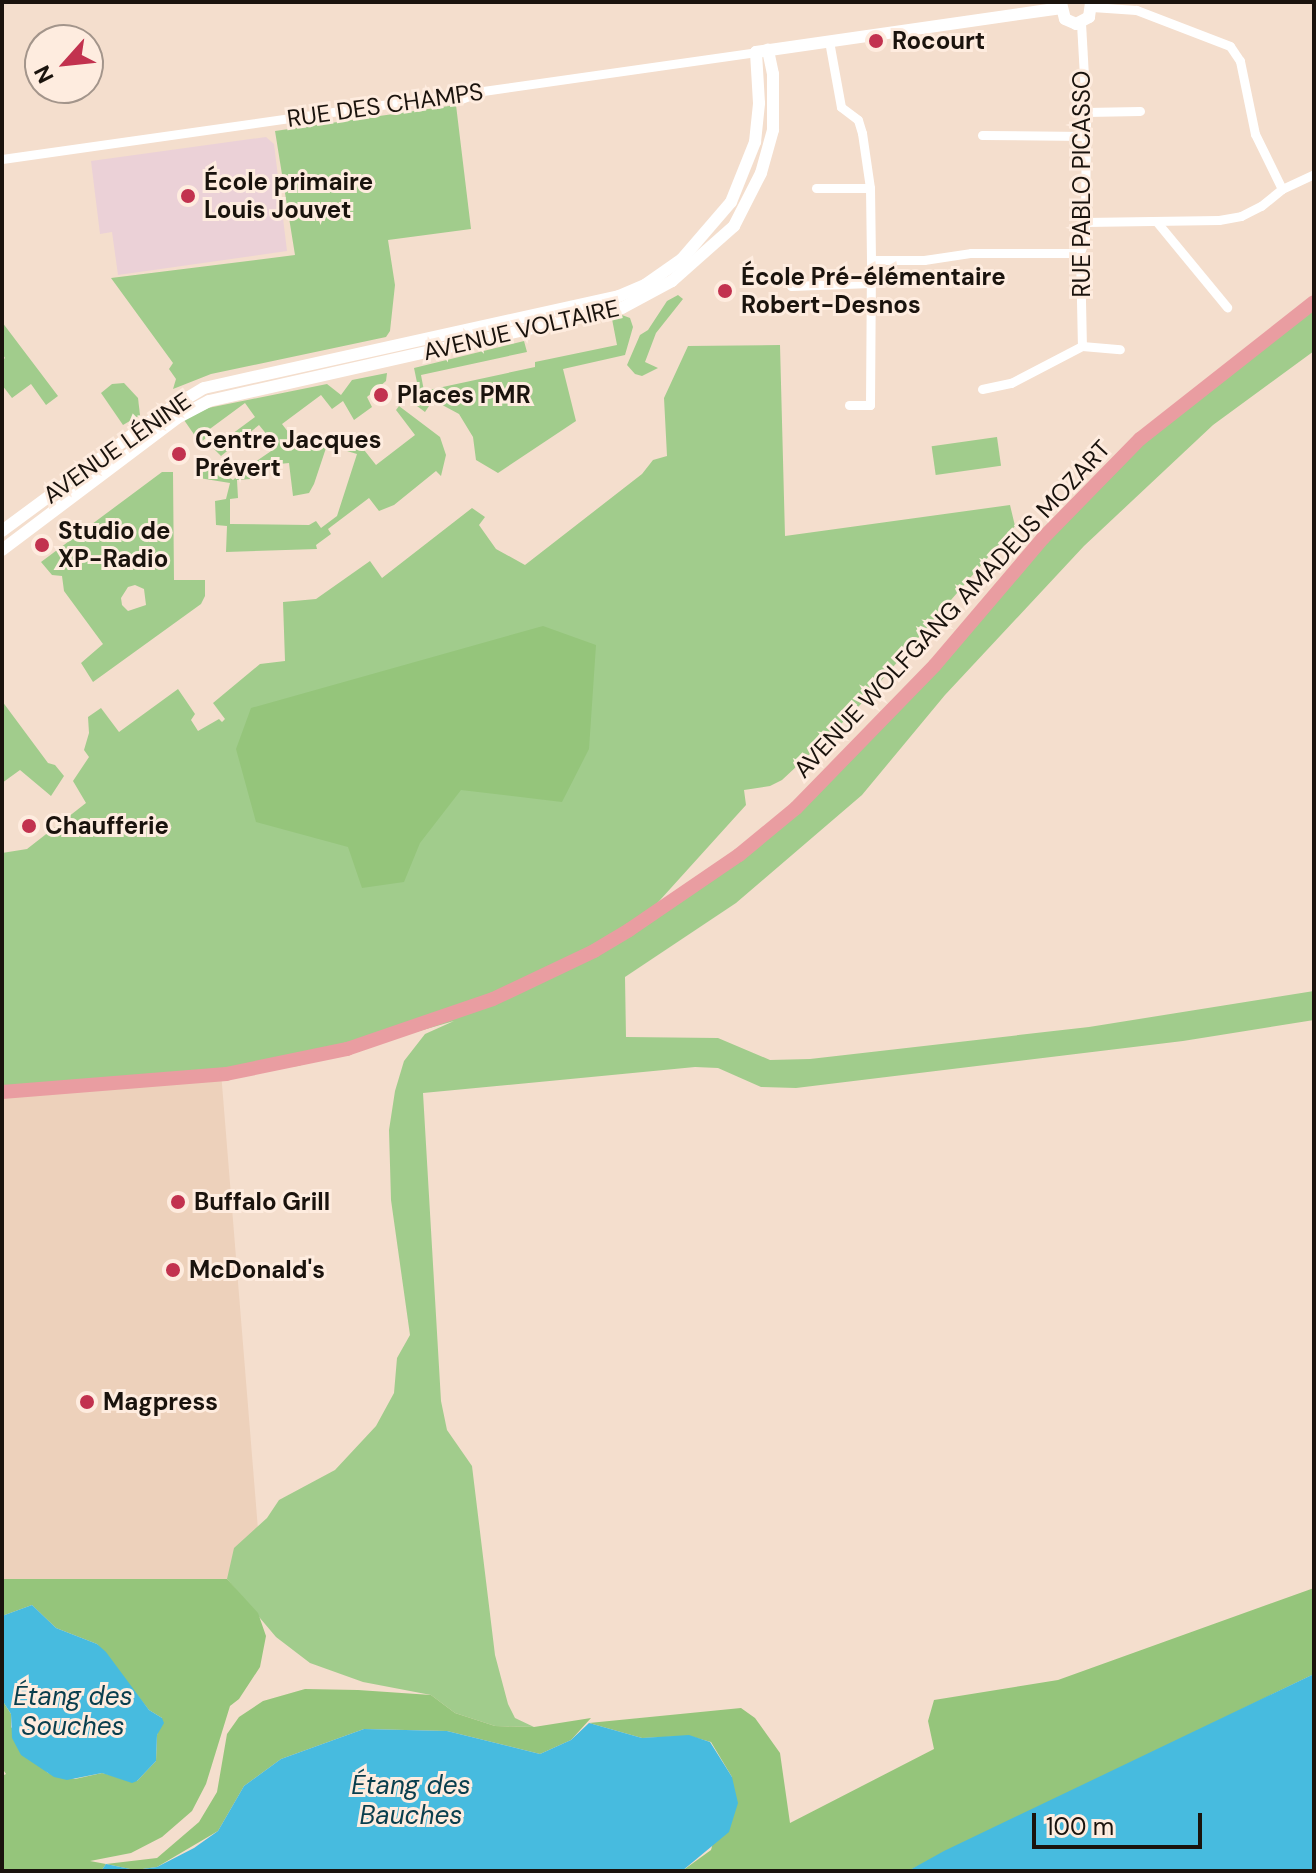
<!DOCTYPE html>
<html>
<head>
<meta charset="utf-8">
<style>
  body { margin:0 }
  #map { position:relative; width:1316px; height:1873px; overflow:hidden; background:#f4decd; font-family:"DM Sans",sans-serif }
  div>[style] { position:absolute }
  .built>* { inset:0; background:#edd1bb }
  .education>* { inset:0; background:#ebd1d7 }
  .green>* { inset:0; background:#a1cc8c; transform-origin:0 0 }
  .forest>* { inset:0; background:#95c57b }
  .water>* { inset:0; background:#47bbdf }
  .street>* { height:9px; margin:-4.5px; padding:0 4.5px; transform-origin:4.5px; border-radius:4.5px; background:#fff }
  .secondary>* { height:12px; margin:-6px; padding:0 6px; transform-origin:6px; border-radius:6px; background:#fff }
  .primary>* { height:14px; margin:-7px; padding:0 7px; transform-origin:7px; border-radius:7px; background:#e99da1 }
  .dots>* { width:22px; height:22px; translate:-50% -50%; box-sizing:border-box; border:4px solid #feecdf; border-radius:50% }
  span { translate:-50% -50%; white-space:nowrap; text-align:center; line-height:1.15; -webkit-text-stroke:6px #feecdf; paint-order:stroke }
  .poi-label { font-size:24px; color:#1a130d; font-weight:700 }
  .left { translate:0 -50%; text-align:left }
  .street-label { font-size:24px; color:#1a130d }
  .water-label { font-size:26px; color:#093e4d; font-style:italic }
  .frame { position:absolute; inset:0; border:4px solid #1a130d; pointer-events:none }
  .north { position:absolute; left:24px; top:24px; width:80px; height:80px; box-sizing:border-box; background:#feecdf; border:2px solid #a3958b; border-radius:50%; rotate:243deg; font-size:22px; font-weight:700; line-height:32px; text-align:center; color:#1a130d }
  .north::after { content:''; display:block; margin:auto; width:28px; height:36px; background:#c2324f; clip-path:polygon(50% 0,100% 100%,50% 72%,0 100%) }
  .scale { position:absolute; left:1032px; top:1813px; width:170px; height:36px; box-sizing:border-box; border:4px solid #1a130d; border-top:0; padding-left:10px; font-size:24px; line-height:28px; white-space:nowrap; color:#1a130d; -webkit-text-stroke:6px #feecdf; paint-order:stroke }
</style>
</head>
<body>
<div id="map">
  <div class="built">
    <i style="clip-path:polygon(221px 1072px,262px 1579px,2px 1580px,2px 1092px)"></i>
  </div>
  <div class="education">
    <i style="clip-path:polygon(266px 137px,274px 144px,287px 251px,118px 275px,112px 232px,100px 234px,91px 161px)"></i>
  </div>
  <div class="green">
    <i style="clip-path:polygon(456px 105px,471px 229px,388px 240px,395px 285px,390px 331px,386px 337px,211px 374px,173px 389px,176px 379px,169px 369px,173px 363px,111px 278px,295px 255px,275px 131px)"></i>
    <i style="clip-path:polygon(678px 295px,683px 299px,656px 333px,645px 362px,658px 368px,642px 376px,635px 374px,627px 365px,640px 335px,648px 330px,667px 301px)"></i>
    <i style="clip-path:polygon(1314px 302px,1314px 351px,1213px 425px,1084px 546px,945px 695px,862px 795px,736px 903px,625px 977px,626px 1037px,718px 1038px,770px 1060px,810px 1059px,1089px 1027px,1314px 991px,1314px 1020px,1183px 1041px,796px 1088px,761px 1087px,718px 1068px,695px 1067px,423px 1093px,441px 1401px,447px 1430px,472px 1466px,495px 1655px,508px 1704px,515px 1718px,534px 1727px,495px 1726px,455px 1713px,431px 1695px,363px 1682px,310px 1663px,276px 1637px,227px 1579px,234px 1548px,267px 1518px,279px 1500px,335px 1470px,376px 1426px,394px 1393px,397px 1358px,410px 1335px,391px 1200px,389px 1130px,395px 1091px,404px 1061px,425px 1034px,454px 1021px,298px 1066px,2px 1091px,2px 853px,27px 849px,86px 803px,73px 781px,89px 757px,84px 750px,89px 733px,88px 717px,101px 708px,119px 732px,178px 689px,195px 714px,191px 720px,198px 731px,219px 719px,222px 722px,225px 719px,213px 703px,260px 664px,285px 661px,283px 602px,316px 599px,370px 561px,382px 578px,472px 508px,485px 517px,479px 525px,496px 549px,525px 565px,642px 474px,653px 460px,667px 456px,664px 398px,688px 346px,780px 345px,785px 536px,1010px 505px,1015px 526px,861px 704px,826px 739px,782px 780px,770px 786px,744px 790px,746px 805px,642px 920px,796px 808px,1140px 439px)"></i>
    <i style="clip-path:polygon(622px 315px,630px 318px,633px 327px,625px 355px,563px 369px,576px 421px,498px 473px,476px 460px,473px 437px,459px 414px,433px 400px,425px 412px,413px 403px,420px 397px,414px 368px,524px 341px,527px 352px,421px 375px,424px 391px,535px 367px,535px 362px,617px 345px,612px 319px)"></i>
    <i style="clip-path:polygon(2px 322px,58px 396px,46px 405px,31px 384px,12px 398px,2px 385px,2px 361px,5px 358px,2px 353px)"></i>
    <i style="clip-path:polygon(387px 373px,386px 381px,367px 397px,372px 407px,354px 420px,343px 401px,332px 409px,321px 395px,282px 424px,301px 449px,329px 439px,314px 484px,309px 493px,293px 496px,289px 463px,248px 467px,250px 479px,237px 480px,238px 498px,230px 499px,230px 524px,309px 525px,316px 521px,321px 528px,337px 516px,357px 454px,347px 451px,349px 446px,357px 441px,376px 465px,415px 435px,396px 410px,399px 406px,440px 437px,446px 455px,441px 476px,436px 471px,394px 505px,379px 511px,369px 498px,328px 529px,331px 534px,316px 545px,317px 549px,226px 552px,227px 526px,216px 525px,215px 501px,226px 499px,230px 483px,199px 478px,199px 472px,207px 466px,220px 477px,224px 474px,233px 480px,248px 467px,277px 447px,259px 425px,221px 456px,213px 448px,255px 417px,245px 403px,203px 434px,206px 438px,200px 443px,184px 420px,208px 408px,327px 384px,341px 395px,352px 380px)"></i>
    <i style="clip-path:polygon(124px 383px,138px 398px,140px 415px,123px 425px,101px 393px,112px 384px)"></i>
    <i style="left:997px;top:437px;width:29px;height:66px;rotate:82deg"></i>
    <i style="clip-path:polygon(evenodd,162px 472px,173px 472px,174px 580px,205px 580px,205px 596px,201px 604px,93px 682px,81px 663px,103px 644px,64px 591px,62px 576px,52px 575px,41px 562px,162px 472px,135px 585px,144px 589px,146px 605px,128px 611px,122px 605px,121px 598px,128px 587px,135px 585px)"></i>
    <i style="clip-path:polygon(2px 701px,48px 763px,55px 765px,64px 776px,51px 796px,20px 770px,2px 783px)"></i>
  </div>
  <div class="forest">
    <i style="clip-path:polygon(543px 626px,596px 645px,589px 749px,562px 802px,461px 790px,420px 843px,404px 882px,362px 888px,348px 847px,256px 822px,236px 749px,251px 708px)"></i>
    <i style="clip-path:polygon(2px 1579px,227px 1579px,258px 1613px,266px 1636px,260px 1667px,239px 1699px,230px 1706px,206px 1784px,192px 1811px,162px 1837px,131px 1853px,90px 1861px,106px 1864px,157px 1858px,199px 1822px,217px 1792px,227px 1734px,239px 1717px,263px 1701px,305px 1689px,358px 1690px,431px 1695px,455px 1713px,495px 1726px,534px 1727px,591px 1718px,571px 1740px,540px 1754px,447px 1731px,364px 1729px,281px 1759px,244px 1786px,218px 1831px,157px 1867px,135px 1870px,106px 1864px,101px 1871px,2px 1871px,2px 1776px,6px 1774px,2px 1768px,2px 1700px,11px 1714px,11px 1727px,42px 1767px,48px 1773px,75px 1779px,102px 1773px,137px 1781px,156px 1761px,157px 1735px,162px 1718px,149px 1710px,97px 1644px,56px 1628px,32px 1605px,2px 1616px)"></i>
    <i style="clip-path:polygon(1314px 1588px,1314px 1674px,908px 1871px,682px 1871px,711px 1850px,732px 1777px,711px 1742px,689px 1736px,642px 1738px,589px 1723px,741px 1708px,755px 1718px,780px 1753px,790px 1823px,934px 1749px,928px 1721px,934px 1700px,1058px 1680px)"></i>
  </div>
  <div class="water">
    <i style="clip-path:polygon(32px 1605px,56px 1628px,97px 1644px,106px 1652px,149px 1710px,162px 1718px,164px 1723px,157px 1735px,156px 1761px,137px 1781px,132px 1783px,102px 1773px,67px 1780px,54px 1777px,21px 1755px,12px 1738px,11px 1714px,2px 1700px,2px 1616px)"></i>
    <i style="clip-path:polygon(1314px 1674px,1314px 1871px,908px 1871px,944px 1851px)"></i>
    <i style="clip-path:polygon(589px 1723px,642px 1738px,689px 1735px,710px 1742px,732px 1777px,738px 1803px,729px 1832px,682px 1871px,101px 1871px,106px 1864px,135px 1870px,157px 1867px,194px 1848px,218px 1831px,244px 1786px,281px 1759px,364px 1729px,447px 1731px,540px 1754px,571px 1740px)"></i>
  </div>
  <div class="street">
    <i style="left:1081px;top:23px;width:89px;rotate:86.8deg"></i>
    <i style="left:1086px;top:112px;width:125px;rotate:90.5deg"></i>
    <i style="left:1085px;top:237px;width:17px;rotate:107deg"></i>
    <i style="left:1080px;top:253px;width:93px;rotate:88.8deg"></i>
    <i style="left:829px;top:41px;width:67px;rotate:79.7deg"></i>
    <i style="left:841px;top:107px;width:21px;rotate:37deg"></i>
    <i style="left:858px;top:120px;width:14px;rotate:73deg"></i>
    <i style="left:862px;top:133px;width:56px;rotate:81.7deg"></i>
    <i style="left:870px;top:188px;width:72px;rotate:89.2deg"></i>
    <i style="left:871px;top:260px;width:53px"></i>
    <i style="left:924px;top:260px;width:48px;rotate:-8.5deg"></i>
    <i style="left:971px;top:253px;width:109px"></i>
    <i style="left:1086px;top:112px;width:54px;rotate:-1.1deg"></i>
    <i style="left:982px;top:135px;width:104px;rotate:0.6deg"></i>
    <i style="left:2px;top:159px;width:439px;rotate:-8.1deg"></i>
    <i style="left:437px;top:97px;width:24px;rotate:5deg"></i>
    <i style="left:461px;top:99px;width:23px;rotate:-20deg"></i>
    <i style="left:483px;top:91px;width:276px;rotate:-8.1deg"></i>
    <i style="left:816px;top:188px;width:54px"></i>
    <i style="left:1282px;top:189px;width:35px;rotate:-25deg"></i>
    <i style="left:1156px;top:221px;width:112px;rotate:50.5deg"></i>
    <i style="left:1085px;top:222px;width:134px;rotate:-0.9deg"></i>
    <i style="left:1219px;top:220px;width:22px;rotate:-10deg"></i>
    <i style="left:1241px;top:216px;width:22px;rotate:-27deg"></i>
    <i style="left:1261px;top:206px;width:27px;rotate:-39deg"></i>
    <i style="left:1282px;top:189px;width:61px;rotate:-116.1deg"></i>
    <i style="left:1255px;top:134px;width:75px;rotate:-101.6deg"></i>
    <i style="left:1240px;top:61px;width:18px;rotate:-124deg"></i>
    <i style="left:1230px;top:46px;width:101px;rotate:-159deg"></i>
    <i style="left:1136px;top:10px;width:44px;rotate:-176.1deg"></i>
    <i style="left:791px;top:286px;width:79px;rotate:-2.2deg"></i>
    <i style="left:982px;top:389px;width:30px;rotate:-12deg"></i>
    <i style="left:1011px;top:383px;width:80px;rotate:-27.5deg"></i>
    <i style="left:1082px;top:346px;width:38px;rotate:5deg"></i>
    <i style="left:849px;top:405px;width:21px"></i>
    <i style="left:870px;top:405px;width:145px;rotate:-89.6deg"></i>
  </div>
  <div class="secondary">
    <i style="left:1061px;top:3px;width:16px;rotate:76deg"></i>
    <i style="left:1065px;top:19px;width:12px;rotate:24deg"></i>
    <i style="left:1076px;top:24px;width:15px;rotate:-28deg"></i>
    <i style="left:1089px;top:17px;width:15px;rotate:-82deg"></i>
    <i style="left:2px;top:531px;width:195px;rotate:-36.5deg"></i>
    <i style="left:159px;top:415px;width:52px;rotate:-31deg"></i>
    <i style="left:204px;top:388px;width:425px;rotate:-12.5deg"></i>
    <i style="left:619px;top:296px;width:28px;rotate:-23deg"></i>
    <i style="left:645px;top:285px;width:45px;rotate:-35.1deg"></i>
    <i style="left:682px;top:259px;width:75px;rotate:-49.3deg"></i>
    <i style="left:731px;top:202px;width:65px;rotate:-68.2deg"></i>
    <i style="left:755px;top:142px;width:39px;rotate:-84deg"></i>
    <i style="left:759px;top:103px;width:51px;rotate:-93.4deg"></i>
    <i style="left:756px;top:52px;width:307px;rotate:-8.2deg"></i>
    <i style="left:2px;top:550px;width:219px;rotate:-37deg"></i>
    <i style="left:177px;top:418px;width:36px;rotate:-28deg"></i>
    <i style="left:209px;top:401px;width:423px;rotate:-12.7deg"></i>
    <i style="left:622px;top:308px;width:57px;rotate:-28.4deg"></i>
    <i style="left:672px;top:281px;width:83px;rotate:-41.6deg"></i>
    <i style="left:734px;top:226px;width:59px;rotate:-63deg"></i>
    <i style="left:761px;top:173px;width:45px;rotate:-74.4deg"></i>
    <i style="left:773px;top:130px;width:56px;rotate:-90deg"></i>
    <i style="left:773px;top:74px;width:25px;rotate:-102deg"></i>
  </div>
  <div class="primary">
    <i style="left:2px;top:1092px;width:225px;rotate:-4.6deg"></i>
    <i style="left:226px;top:1074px;width:124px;rotate:-11.7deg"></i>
    <i style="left:347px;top:1049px;width:154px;rotate:-18.9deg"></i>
    <i style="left:493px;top:999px;width:112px;rotate:-25.4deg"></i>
    <i style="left:594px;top:951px;width:41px;rotate:-31deg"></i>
    <i style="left:629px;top:930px;width:133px;rotate:-34.3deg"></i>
    <i style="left:739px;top:855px;width:74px;rotate:-39.5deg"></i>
    <i style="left:796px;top:808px;width:199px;rotate:-45.8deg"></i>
    <i style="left:935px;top:665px;width:167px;rotate:-49.6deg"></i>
    <i style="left:1043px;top:538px;width:139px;rotate:-45.6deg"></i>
    <i style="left:1140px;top:439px;width:221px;rotate:-38.2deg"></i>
  </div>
  <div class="dots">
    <i style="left:876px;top:41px;background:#c2324f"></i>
    <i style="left:188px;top:196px;background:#c2324f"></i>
    <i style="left:725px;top:291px;background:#c2324f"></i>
    <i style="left:381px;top:395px;background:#c2324f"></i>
    <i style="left:179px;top:454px;background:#c2324f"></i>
    <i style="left:42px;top:545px;background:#c2324f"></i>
    <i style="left:29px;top:826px;background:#c2324f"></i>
    <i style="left:178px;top:1202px;background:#c2324f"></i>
    <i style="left:173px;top:1270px;background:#c2324f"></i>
    <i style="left:87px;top:1402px;background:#c2324f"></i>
  </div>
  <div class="poi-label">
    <span class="left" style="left:892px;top:41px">Rocourt</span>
    <span class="left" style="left:204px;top:196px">École primaire<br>Louis Jouvet</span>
    <span class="left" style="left:741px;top:291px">École Pré-élémentaire<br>Robert-Desnos</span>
    <span class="left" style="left:397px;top:395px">Places PMR</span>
    <span class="left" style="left:195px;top:454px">Centre Jacques<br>Prévert</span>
    <span class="left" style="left:58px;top:545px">Studio de<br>XP-Radio</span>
    <span class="left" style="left:45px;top:826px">Chaufferie</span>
    <span class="left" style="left:194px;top:1202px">Buffalo Grill</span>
    <span class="left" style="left:189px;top:1270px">McDonald's</span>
    <span class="left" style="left:103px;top:1402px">Magpress</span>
  </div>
  <div class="street-label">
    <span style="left:385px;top:105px;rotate:-8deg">RUE DES CHAMPS</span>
    <span style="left:1082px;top:184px;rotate:-90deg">RUE PABLO PICASSO</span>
    <span style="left:521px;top:330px;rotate:-13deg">AVENUE VOLTAIRE</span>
    <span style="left:117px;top:448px;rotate:-35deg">AVENUE LÉNINE</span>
    <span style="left:952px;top:609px;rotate:-47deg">AVENUE WOLFGANG AMADEUS MOZART</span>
  </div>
  <div class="water-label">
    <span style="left:73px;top:1712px">Étang des<br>Souches</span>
    <span style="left:411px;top:1801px">Étang des<br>Bauches</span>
  </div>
  <div class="frame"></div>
  <div class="north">N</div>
  <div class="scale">100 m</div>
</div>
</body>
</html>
